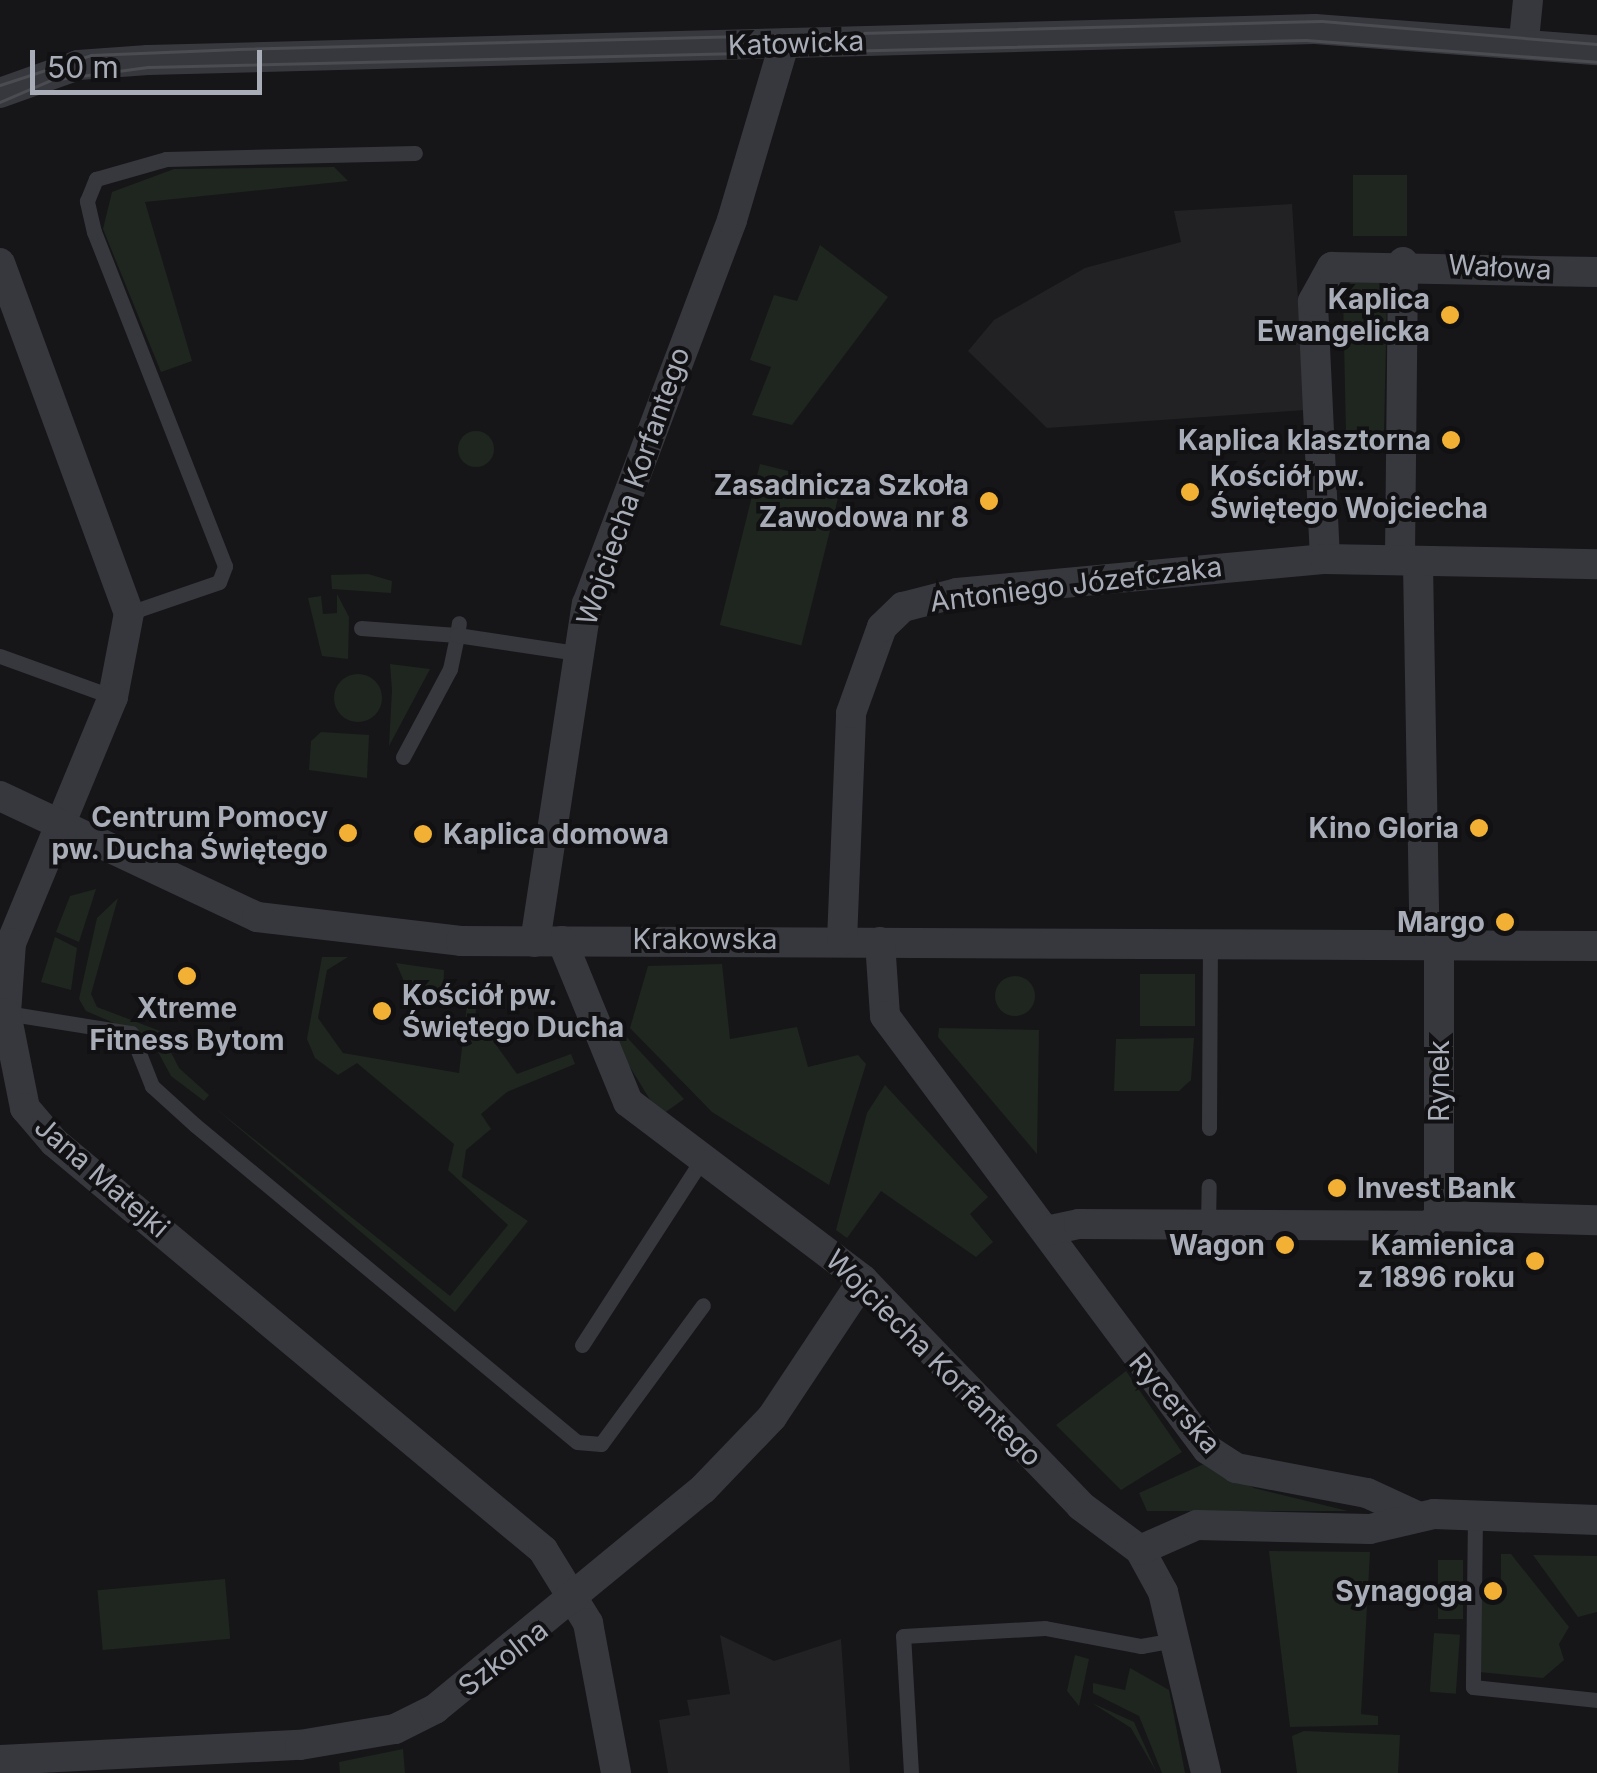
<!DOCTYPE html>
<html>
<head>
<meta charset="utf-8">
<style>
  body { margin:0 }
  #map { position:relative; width:1597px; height:1773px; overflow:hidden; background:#161618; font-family:Inter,sans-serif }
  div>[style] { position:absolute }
  .built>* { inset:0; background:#222225 }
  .green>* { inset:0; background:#1e261f; transform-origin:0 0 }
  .round { border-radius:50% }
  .lane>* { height:15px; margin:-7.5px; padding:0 7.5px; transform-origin:7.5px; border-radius:7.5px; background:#37383d }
  .street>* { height:30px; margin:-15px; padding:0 15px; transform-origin:15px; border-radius:15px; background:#37383d }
  .tram>* { height:2.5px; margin:-1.25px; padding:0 1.25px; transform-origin:1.25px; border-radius:1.25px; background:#4a4c52 }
  .dots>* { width:28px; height:28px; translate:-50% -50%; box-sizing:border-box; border:5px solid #111113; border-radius:50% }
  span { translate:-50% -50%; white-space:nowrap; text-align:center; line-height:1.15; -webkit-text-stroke:8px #111113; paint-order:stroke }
  .street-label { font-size:28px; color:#a8adb8 }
  .poi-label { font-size:28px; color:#a8adb8; font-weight:700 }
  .right { translate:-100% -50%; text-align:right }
  .left { translate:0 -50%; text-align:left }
  .scale { position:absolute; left:30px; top:50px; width:232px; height:45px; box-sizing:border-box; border:5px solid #a8adb8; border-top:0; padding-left:12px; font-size:30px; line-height:35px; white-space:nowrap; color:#a8adb8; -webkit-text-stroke:8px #111113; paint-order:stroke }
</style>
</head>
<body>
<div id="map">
  <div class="built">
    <i style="clip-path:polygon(1292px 204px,1305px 410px,1047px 428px,968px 351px,994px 320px,1085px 268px,1181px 242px,1174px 211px)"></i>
    <i style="clip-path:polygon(720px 1635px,774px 1661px,841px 1639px,850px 1773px,668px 1773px,659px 1720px,690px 1715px,687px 1700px,730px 1694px)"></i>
  </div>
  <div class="green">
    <i style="clip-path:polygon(334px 167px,348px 181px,145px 202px,192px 361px,161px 372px,103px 229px,112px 192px,174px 169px)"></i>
    <i style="left:1353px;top:175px;width:54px;height:61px"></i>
    <i style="clip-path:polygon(820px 245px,888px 297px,792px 425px,752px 415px,771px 367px,750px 360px,774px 295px,797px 301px)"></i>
    <i style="clip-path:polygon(1377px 280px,1387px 295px,1384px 434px,1356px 444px,1346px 434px,1343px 297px,1351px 281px)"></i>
    <i class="round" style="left:458px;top:431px;width:36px;height:36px"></i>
    <i style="left:760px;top:464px;width:84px;height:166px;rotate:14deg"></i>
    <i style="clip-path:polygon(368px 574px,392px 581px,391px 593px,332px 589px,331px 575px)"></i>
    <i style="clip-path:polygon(337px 594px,349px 617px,348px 659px,322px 656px,308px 598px,321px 596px,323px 614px,337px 613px)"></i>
    <i style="clip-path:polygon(390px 664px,430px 669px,389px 746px,392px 690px)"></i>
    <i class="round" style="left:334px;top:674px;width:48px;height:48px"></i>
    <i style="clip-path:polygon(321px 732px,369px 735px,367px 778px,309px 770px,311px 741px)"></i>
    <i style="clip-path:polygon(96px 889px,79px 942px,56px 932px,70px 896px)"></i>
    <i style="clip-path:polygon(118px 898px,91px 994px,97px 1007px,160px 1031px,179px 1068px,209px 1095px,204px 1101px,171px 1076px,151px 1039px,86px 1011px,79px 999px,97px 918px)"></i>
    <i style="clip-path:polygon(55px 937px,77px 948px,71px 990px,41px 982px)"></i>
    <i style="clip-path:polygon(322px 957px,348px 957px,327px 970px,318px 1018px,343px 1053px,459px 1073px,467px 1005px,476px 1006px,475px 1029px,500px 1032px,496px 1045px,517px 1074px,571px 1054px,575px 1064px,507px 1092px,481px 1114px,491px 1129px,466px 1150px,462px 1177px,528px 1221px,455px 1312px,214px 1107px,450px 1296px,508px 1225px,448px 1170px,454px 1144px,357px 1063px,338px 1075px,315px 1058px,307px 1039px)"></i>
    <i style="clip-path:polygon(396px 963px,444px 970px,443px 1006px,413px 1002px)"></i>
    <i style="clip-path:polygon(722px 964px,730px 1039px,797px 1027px,808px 1067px,858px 1055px,866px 1064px,829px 1185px,712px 1112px,630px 1028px,648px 966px)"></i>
    <i style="left:1195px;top:974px;width:52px;height:55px;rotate:90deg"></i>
    <i class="round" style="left:995px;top:976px;width:40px;height:40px"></i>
    <i style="clip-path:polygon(939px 1028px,1039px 1030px,1037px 1154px,938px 1037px)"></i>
    <i style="clip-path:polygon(622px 1032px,684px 1099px,660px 1116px,625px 1059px,615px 1034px)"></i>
    <i style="clip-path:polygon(1194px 1038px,1191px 1080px,1179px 1091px,1114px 1091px,1116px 1039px)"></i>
    <i style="clip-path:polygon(885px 1085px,988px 1197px,970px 1214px,993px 1242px,976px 1257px,881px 1191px,847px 1238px,836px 1230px,867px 1113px)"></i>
    <i style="clip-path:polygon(1126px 1371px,1182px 1452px,1121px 1490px,1056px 1425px)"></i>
    <i style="clip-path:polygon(1206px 1463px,1254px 1488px,1348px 1511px,1147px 1511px,1139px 1493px)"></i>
    <i style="clip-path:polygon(1269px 1551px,1370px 1552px,1361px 1714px,1378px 1716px,1378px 1725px,1290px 1727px)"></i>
    <i style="clip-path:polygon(1501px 1554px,1511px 1554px,1569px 1627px,1559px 1644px,1564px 1660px,1543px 1678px,1479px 1672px,1481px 1596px,1501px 1601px)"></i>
    <i style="clip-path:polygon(1533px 1555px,1597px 1556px,1597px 1612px,1578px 1617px)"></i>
    <i style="left:1438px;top:1560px;width:25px;height:59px"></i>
    <i style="left:225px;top:1579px;width:60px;height:128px;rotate:85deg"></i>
    <i style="left:1434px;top:1633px;width:26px;height:59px;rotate:4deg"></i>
    <i style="clip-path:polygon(1075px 1655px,1089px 1659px,1079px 1706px,1067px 1691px)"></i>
    <i style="clip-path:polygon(1130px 1668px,1169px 1690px,1185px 1773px,1162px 1773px,1139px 1716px,1093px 1693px,1093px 1683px,1125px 1690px)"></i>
    <i style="clip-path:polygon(1092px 1703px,1134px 1722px,1157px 1773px,1131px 1728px)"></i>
    <i style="clip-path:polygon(1304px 1731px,1400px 1735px,1398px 1773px,1297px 1773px,1292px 1736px)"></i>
    <i style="clip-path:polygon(403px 1749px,405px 1773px,340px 1773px,339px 1762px)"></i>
  </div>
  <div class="lane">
    <i style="left:129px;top:613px;width:95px;rotate:-19deg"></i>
    <i style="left:219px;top:582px;width:17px;rotate:-69deg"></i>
    <i style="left:225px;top:566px;width:359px;rotate:-111.4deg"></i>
    <i style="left:94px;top:232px;width:32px;rotate:-103deg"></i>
    <i style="left:87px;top:201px;width:24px;rotate:-68deg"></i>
    <i style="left:96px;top:179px;width:73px;rotate:-15.9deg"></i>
    <i style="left:166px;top:159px;width:249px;rotate:-1.4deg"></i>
    <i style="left:361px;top:628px;width:96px;rotate:4.2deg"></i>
    <i style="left:457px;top:635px;width:12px;rotate:-81deg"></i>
    <i style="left:0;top:656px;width:120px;rotate:19.9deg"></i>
    <i style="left:403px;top:757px;width:100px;rotate:-61.9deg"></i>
    <i style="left:450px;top:669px;width:35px;rotate:-78deg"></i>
    <i style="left:457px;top:635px;width:120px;rotate:8.6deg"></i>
    <i style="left:6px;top:1013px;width:127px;rotate:9.1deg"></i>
    <i style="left:131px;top:1033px;width:57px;rotate:68.4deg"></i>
    <i style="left:152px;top:1086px;width:58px;rotate:42.2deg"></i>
    <i style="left:195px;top:1125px;width:496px;rotate:39.7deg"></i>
    <i style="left:577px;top:1442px;width:24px;rotate:5deg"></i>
    <i style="left:601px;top:1444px;width:172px;rotate:-53.7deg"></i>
    <i style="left:1209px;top:1128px;width:182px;rotate:-89.7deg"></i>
    <i style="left:1208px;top:1225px;width:39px;rotate:-89deg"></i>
    <i style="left:582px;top:1345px;width:219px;rotate:-57.1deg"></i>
    <i style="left:1475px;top:1516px;width:171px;rotate:90.7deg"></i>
    <i style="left:1473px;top:1687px;width:125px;rotate:6deg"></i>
    <i style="left:911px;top:1773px;width:137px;rotate:-93.3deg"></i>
    <i style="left:903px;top:1636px;width:142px;rotate:-3.2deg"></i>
    <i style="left:1045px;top:1628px;width:98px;rotate:10.6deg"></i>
    <i style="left:1141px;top:1646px;width:35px;rotate:-10deg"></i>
  </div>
  <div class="street">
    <i style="left:1524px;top:40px;width:40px;rotate:-84.3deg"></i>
    <i style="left:0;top:93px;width:83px;rotate:-19.7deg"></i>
    <i style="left:78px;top:65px;width:70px;rotate:-4.1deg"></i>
    <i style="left:148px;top:60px;width:1167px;rotate:-1.52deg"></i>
    <i style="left:1315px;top:29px;width:283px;rotate:4.3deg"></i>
    <i style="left:0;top:263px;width:373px;rotate:69.8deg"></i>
    <i style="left:129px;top:613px;width:86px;rotate:100.8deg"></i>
    <i style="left:113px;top:697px;width:266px;rotate:112.5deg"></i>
    <i style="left:11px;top:943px;width:70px;rotate:94.1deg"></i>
    <i style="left:6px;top:1013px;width:97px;rotate:78.7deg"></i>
    <i style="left:25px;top:1108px;width:45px;rotate:49.5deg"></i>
    <i style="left:54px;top:1142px;width:637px;rotate:39.84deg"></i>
    <i style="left:543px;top:1550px;width:86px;rotate:58.3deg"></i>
    <i style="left:588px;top:1623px;width:153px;rotate:79.4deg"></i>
    <i style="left:1400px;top:555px;width:293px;rotate:-89.4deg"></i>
    <i style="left:1325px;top:559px;width:258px;rotate:-92.7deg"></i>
    <i style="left:1313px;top:301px;width:39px;rotate:-61deg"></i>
    <i style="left:1332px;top:267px;width:265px;rotate:1.1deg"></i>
    <i style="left:1418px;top:564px;width:361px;rotate:89deg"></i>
    <i style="left:1424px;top:925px;width:27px;rotate:56deg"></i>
    <i style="left:0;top:796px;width:284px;rotate:25.2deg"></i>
    <i style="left:257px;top:917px;width:205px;rotate:6.7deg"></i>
    <i style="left:461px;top:941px;width:1136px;rotate:0.25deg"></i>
    <i style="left:562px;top:941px;width:174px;rotate:67.7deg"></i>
    <i style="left:628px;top:1102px;width:295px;rotate:37.1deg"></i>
    <i style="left:863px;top:1280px;width:314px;rotate:46deg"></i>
    <i style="left:1081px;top:1506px;width:74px;rotate:36.7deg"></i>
    <i style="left:1140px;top:1550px;width:48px;rotate:61.3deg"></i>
    <i style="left:1163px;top:1592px;width:186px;rotate:76.6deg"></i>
    <i style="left:842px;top:941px;width:228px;rotate:-87.7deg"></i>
    <i style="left:851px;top:713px;width:91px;rotate:-70.2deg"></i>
    <i style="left:882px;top:627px;width:29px;rotate:-44deg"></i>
    <i style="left:903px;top:607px;width:56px;rotate:-14.5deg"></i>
    <i style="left:957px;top:593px;width:370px;rotate:-5.3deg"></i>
    <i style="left:1325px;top:559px;width:272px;rotate:1.1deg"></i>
    <i style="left:535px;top:942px;width:342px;rotate:-81.3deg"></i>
    <i style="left:587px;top:604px;width:410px;rotate:-69.3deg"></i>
    <i style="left:732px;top:220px;width:184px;rotate:-73.5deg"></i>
    <i style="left:880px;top:942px;width:74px;rotate:86.1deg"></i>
    <i style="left:885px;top:1016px;width:540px;rotate:53.36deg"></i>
    <i style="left:1207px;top:1449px;width:35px;rotate:33deg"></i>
    <i style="left:1236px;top:1468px;width:133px;rotate:10.8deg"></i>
    <i style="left:1367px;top:1493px;width:53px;rotate:24.6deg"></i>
    <i style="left:1439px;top:947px;width:269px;rotate:90deg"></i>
    <i style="left:1439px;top:1216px;width:158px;rotate:1.5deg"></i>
    <i style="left:1046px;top:1231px;width:34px;rotate:-12deg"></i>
    <i style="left:1079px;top:1224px;width:350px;rotate:0.3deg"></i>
    <i style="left:1429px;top:1226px;width:14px;rotate:-45deg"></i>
    <i style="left:1140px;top:1550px;width:62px;rotate:-23.7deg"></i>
    <i style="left:1197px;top:1525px;width:173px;rotate:1.3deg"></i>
    <i style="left:1370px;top:1529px;width:66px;rotate:-13.2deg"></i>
    <i style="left:1434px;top:1514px;width:163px;rotate:2.1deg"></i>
    <i style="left:0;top:1760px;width:300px;rotate:-2.9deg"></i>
    <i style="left:300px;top:1745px;width:96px;rotate:-9.6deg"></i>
    <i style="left:395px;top:1729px;width:45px;rotate:-26.6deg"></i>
    <i style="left:435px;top:1709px;width:347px;rotate:-39.4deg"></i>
    <i style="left:703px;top:1489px;width:100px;rotate:-46.2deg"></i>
    <i style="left:772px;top:1417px;width:164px;rotate:-56.4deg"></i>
  </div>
  <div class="tram">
    <i style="left:0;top:85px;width:96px;rotate:-18.2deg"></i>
    <i style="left:91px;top:55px;width:148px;rotate:-2.3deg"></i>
    <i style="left:239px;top:49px;width:1083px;rotate:-1.48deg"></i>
    <i style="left:1322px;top:21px;width:276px;rotate:4.8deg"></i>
    <i style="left:0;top:102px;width:56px;rotate:-23.3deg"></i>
    <i style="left:51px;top:80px;width:99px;rotate:-7.6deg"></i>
    <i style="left:149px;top:67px;width:1157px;rotate:-1.34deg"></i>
    <i style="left:1306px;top:40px;width:292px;rotate:4.3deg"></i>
  </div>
  <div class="dots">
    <i style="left:1450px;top:315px;background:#f2b134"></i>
    <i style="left:1451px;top:440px;background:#f2b134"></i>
    <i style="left:1190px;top:492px;background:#f2b134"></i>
    <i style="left:989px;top:501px;background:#f2b134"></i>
    <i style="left:1479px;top:828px;background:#f2b134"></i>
    <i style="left:348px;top:833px;background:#f2b134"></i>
    <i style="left:423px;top:834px;background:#f2b134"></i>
    <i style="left:1505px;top:922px;background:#f2b134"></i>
    <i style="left:187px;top:976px;background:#f2b134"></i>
    <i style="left:382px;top:1011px;background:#f2b134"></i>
    <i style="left:1337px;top:1188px;background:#f2b134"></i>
    <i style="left:1285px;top:1245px;background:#f2b134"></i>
    <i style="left:1535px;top:1261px;background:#f2b134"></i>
    <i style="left:1493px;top:1591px;background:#f2b134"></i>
  </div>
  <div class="street-label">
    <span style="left:796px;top:43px;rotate:-2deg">Katowicka</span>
    <span style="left:1500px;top:267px;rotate:3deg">Wałowa</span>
    <span style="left:633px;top:486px;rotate:-71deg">Wojciecha Korfantego</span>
    <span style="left:1076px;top:584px;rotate:-7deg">Antoniego Józefczaka</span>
    <span style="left:705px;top:939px">Krakowska</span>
    <span style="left:1439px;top:1081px;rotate:-90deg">Rynek</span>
    <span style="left:102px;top:1177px;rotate:41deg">Jana Matejki</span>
    <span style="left:934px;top:1358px;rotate:45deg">Wojciecha Korfantego</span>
    <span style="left:1175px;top:1403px;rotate:49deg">Rycerska</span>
    <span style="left:503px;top:1658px;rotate:-38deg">Szkolna</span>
  </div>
  <div class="poi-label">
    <span class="right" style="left:1430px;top:315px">Kaplica<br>Ewangelicka</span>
    <span class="right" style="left:1431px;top:440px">Kaplica klasztorna</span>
    <span class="left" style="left:1210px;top:492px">Kościół pw.<br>Świętego Wojciecha</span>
    <span class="right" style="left:969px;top:501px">Zasadnicza Szkoła<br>Zawodowa nr 8</span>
    <span class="right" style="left:328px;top:833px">Centrum Pomocy<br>pw. Ducha Świętego</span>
    <span class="right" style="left:1459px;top:828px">Kino Gloria</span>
    <span class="left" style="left:443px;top:834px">Kaplica domowa</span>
    <span class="right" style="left:1485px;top:922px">Margo</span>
    <span class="left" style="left:402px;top:1011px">Kościół pw.<br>Świętego Ducha</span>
    <span style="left:187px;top:1024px">Xtreme<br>Fitness Bytom</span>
    <span class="left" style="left:1357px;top:1188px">Invest Bank</span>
    <span class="right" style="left:1265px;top:1245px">Wagon</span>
    <span class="right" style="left:1515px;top:1261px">Kamienica<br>z 1896 roku</span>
    <span class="right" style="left:1473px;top:1591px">Synagoga</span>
  </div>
  <div class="scale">50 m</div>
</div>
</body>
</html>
